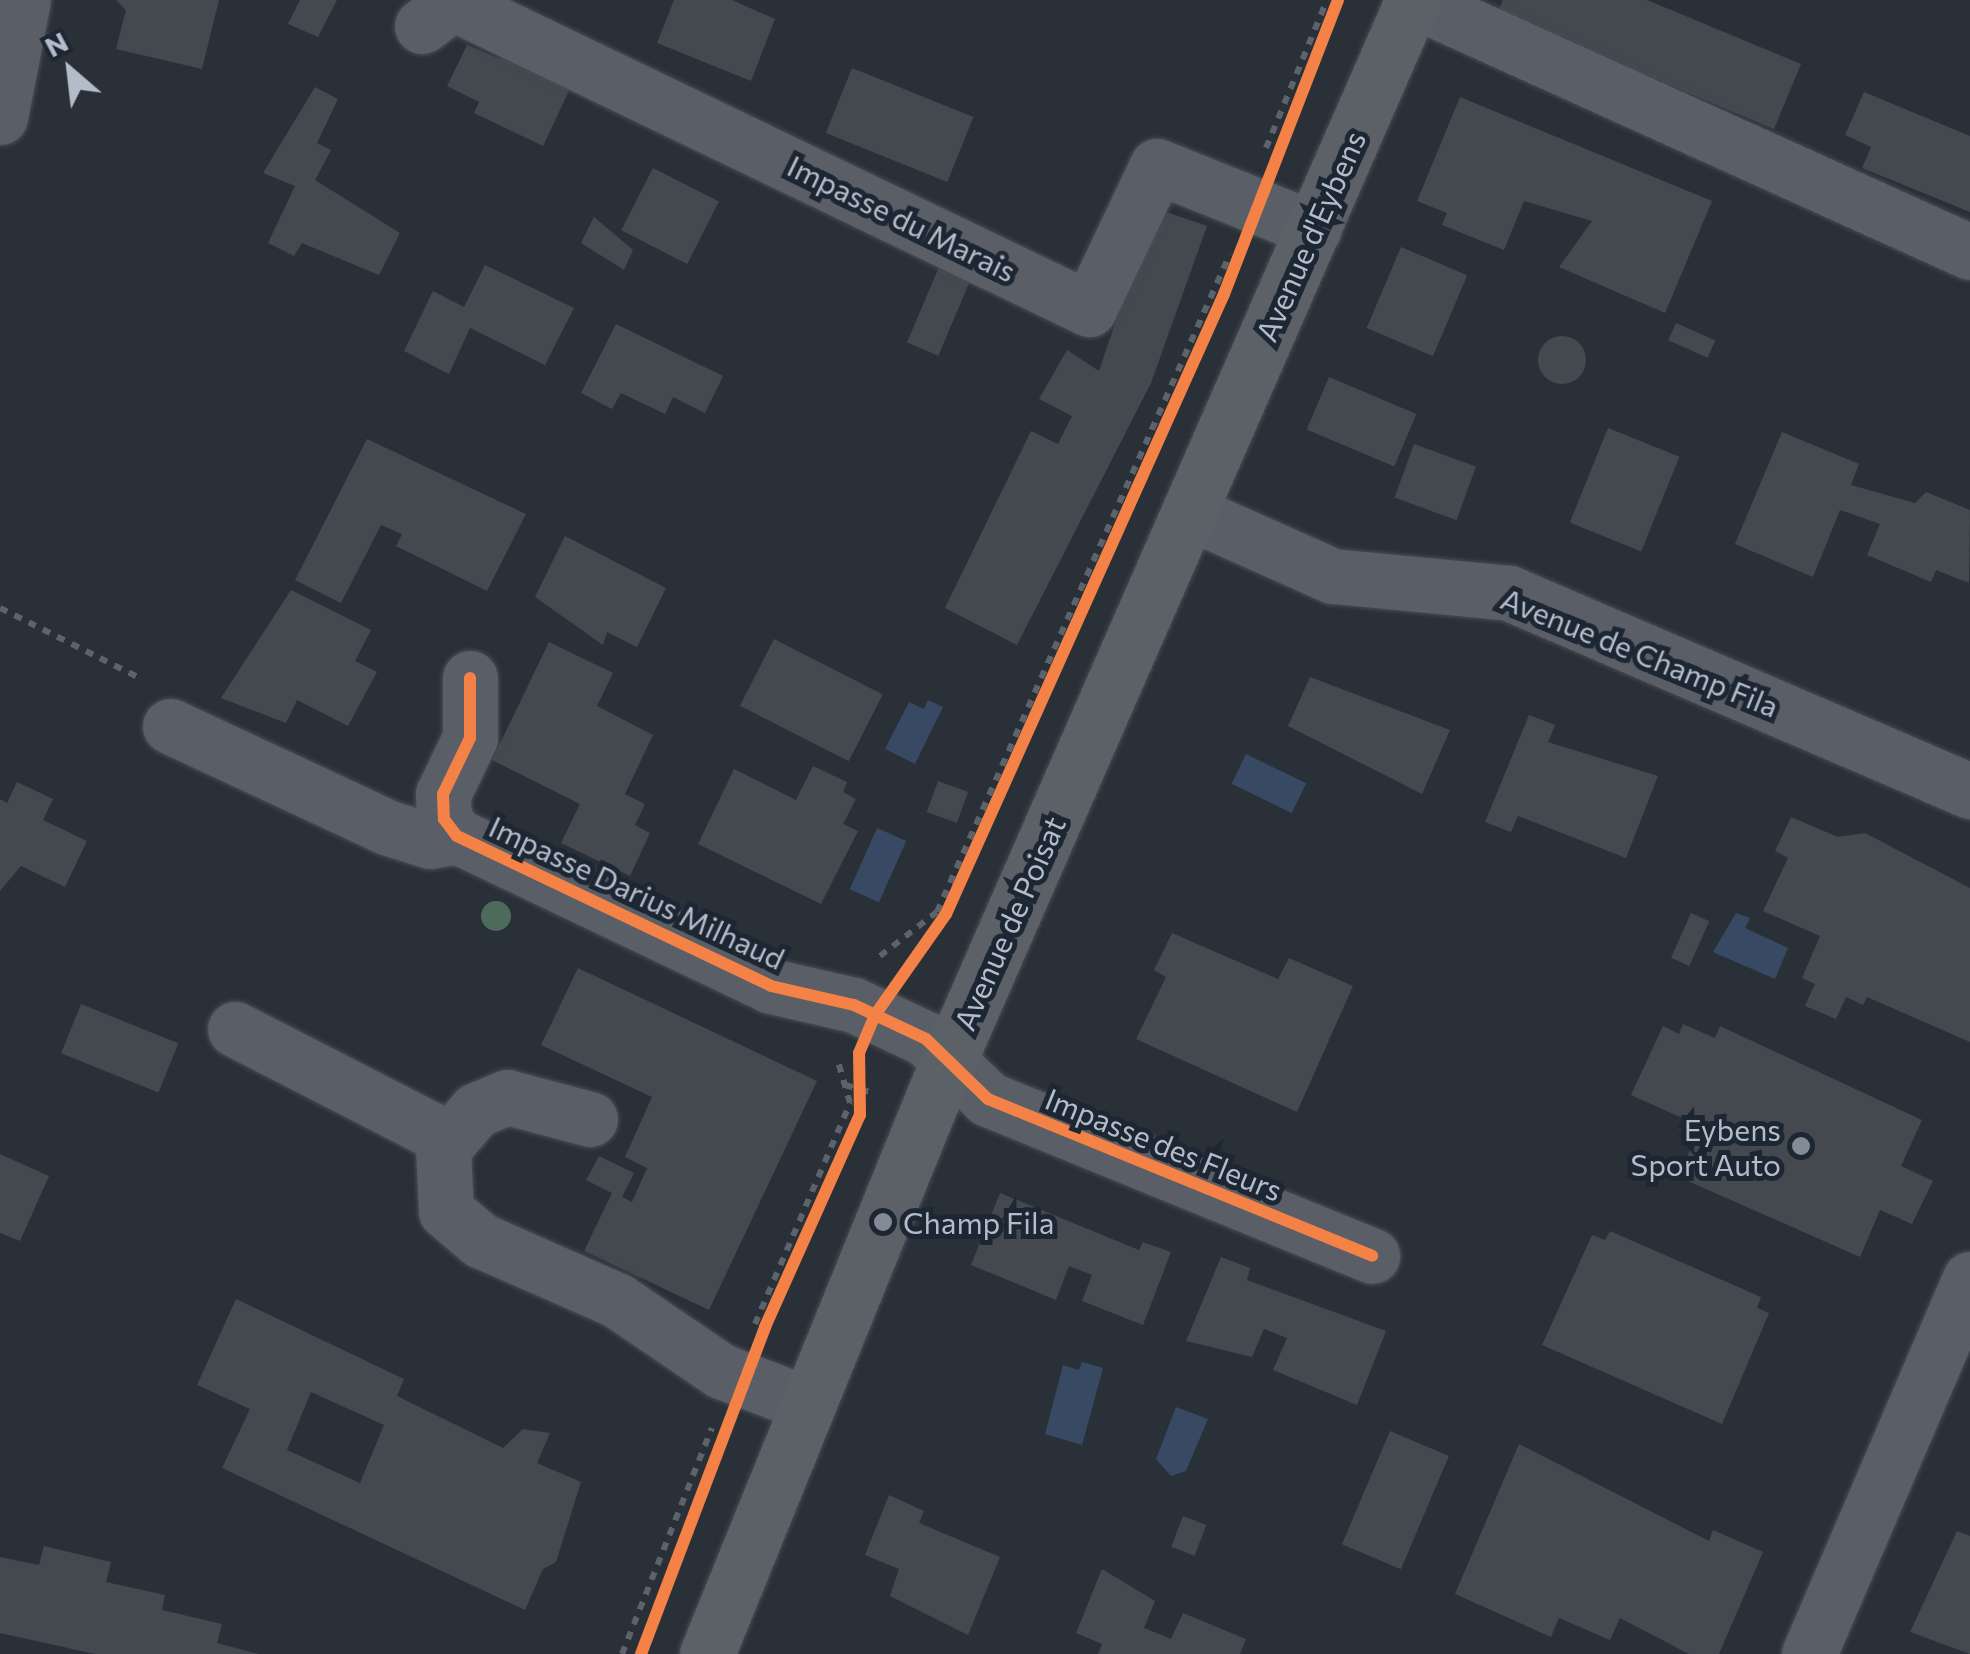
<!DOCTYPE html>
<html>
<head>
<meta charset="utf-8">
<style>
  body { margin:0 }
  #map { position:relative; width:1970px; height:1654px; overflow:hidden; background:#2a3038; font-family:Commissioner,sans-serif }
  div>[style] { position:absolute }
  .water>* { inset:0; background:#384963; transform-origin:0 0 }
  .building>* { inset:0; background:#444950; transform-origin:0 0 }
  .round { border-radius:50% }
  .path>* { height:6px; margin-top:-3px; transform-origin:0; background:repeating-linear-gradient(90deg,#5d636a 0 8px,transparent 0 16px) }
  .roads { filter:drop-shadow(0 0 2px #484c53) drop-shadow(0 0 2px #484c53) }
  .minor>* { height:55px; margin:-27.5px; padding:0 27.5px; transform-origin:27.5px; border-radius:27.5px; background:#5a5e66 }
  .major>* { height:55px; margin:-27.5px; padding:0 27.5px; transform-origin:27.5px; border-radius:27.5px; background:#5c6168 }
  .cycleway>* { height:12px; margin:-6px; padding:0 6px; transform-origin:6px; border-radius:6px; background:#f48246 }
  .trees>* { width:30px; height:30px; margin:-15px; border-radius:50%; background:#4e6a5a }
  .dots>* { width:28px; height:28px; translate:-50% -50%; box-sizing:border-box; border:5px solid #1d2633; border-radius:50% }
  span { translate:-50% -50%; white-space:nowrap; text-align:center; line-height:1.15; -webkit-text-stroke:10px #1d2633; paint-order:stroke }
  .street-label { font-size:30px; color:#b4bcc9 }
  .poi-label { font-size:30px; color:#b4bcc9 }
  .right { translate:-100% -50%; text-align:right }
  .left { translate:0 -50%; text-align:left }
  .north { position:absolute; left:20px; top:20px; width:100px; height:100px; -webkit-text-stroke:8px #1d2633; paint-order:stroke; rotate:332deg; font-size:28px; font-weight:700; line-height:40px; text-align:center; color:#b4bcc9 }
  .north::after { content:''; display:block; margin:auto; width:35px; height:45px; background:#b4bcc9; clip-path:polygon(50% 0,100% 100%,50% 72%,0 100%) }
</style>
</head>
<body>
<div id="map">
  <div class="water">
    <i style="clip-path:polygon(928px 700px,943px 707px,915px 764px,885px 749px,909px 702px,924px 709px)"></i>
    <i style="left:1246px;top:754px;width:67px;height:33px;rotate:26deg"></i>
    <i style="left:877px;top:828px;width:32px;height:67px;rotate:24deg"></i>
    <i style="clip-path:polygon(1736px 913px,1750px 918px,1745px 928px,1788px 948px,1775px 979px,1713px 952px)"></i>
    <i style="clip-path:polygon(1082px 1362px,1103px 1368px,1082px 1445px,1045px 1434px,1063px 1365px,1079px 1370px)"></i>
    <i style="clip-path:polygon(1176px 1407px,1208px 1419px,1186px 1471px,1171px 1476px,1156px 1459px)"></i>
  </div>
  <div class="building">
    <i style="clip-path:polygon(116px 0,219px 0,202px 69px,116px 49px,126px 10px)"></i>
    <i style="clip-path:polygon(300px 0,337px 0,318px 37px,288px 24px)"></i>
    <i style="clip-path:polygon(674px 0,732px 0,775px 19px,751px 81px,657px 43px)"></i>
    <i style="clip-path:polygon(1503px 0,1647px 0,1801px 64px,1774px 129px,1497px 13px)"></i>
    <i style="clip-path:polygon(467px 45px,500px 59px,505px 48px,574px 80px,543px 146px,474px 113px,479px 102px,447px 86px)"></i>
    <i style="left:852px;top:68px;width:131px;height:70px;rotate:22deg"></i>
    <i style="clip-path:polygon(315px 87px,338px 99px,317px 143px,331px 150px,315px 180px,400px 233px,379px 275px,302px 243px,294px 256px,268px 243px,295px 186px,263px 173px)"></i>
    <i style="clip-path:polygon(1864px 92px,1970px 136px,1970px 212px,1862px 168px,1871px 147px,1845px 135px)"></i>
    <i style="clip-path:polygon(1460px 97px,1712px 201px,1665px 313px,1559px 267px,1592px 221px,1524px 201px,1504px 250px,1442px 225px,1447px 213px,1417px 201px)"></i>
    <i style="left:653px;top:168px;width:74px;height:70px;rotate:27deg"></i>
    <i style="clip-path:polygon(1154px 208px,1207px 226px,1151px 383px,1017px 645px,945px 608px,1031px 431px,1058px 444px,1072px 416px,1039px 399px,1067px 350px,1099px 371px)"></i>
    <i style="clip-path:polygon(594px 217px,633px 250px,624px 270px,581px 243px)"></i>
    <i style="left:1401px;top:247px;width:72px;height:88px;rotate:23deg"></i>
    <i style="clip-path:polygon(485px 265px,574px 308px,545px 365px,470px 328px,449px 374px,404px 351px,433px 291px,464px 307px)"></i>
    <i style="left:939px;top:267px;width:34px;height:82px;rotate:23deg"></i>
    <i style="left:1676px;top:323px;width:43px;height:19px;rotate:24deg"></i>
    <i style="clip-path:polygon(616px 324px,723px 376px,705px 413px,673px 397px,665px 414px,621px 393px,612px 409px,581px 393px)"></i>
    <i class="round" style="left:1538px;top:336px;width:48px;height:48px"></i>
    <i style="left:1329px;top:377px;width:95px;height:57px;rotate:23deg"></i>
    <i style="left:1608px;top:428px;width:77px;height:102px;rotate:22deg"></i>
    <i style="clip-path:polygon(1782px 432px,1859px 464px,1851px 485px,1915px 503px,1926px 492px,1970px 510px,1969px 583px,1936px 570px,1931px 582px,1867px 555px,1880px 524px,1840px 510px,1813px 577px,1735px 544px)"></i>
    <i style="clip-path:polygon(367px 439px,526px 514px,487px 591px,396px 546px,402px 534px,381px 525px,341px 603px,295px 580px)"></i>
    <i style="left:1414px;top:444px;width:66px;height:57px;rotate:20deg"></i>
    <i style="clip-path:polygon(565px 536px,666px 588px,637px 647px,607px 632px,603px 645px,535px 597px)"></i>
    <i style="clip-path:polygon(291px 590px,371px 630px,355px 661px,377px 672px,348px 726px,297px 700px,286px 723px,221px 698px)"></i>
    <i style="left:774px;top:639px;width:122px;height:75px;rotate:27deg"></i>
    <i style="clip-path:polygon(549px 642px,613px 673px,597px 706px,653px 735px,625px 794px,645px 804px,635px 825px,650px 833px,630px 876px,561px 843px,580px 804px,492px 760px)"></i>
    <i style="clip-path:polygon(1310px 677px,1450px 730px,1422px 794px,1288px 726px)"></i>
    <i style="clip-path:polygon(1529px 715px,1555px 725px,1548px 742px,1658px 776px,1626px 858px,1518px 816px,1511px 832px,1485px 822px)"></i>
    <i style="clip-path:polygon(813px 766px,847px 782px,843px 792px,856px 799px,843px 824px,858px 831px,821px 904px,698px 844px,734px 769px,796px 800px)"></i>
    <i style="left:938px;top:781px;width:32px;height:33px;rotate:20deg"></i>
    <i style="clip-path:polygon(17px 782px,53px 799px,43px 820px,87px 841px,65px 887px,21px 866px,0 891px,0 799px,7px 803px)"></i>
    <i style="clip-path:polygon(1791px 817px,1838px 837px,1865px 833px,1970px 888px,1970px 1042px,1867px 997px,1863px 1005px,1846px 997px,1836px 1019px,1805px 1006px,1815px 984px,1802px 978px,1820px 936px,1763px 911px,1788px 858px,1775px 851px)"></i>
    <i style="left:1691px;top:913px;width:20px;height:49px;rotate:24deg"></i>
    <i style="clip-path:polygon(1172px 933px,1278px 979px,1289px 958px,1353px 986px,1297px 1112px,1136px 1039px,1166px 977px,1154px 970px)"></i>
    <i style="clip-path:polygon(578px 968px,817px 1081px,709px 1310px,584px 1251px,612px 1193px,586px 1180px,599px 1156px,634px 1173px,622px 1197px,632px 1202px,647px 1168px,625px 1157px,652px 1097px,541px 1045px)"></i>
    <i style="left:81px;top:1004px;width:105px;height:53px;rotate:22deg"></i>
    <i style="clip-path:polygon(1683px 1024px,1715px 1038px,1720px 1026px,1922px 1120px,1901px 1166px,1933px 1181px,1912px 1224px,1880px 1210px,1860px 1257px,1679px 1177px,1700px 1126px,1631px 1095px,1663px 1026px,1679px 1034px)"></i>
    <i style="clip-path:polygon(0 1154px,49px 1176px,20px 1241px,0 1233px)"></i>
    <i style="clip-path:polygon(1000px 1193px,1139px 1250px,1143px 1242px,1171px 1252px,1143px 1325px,1082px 1301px,1092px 1275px,1069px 1266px,1056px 1300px,971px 1265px)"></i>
    <i style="clip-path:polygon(1610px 1231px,1761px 1297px,1757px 1308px,1769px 1313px,1722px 1424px,1542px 1345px,1592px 1235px,1605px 1240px)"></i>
    <i style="clip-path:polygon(1221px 1257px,1250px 1268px,1247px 1280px,1386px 1331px,1357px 1405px,1273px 1370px,1287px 1338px,1264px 1329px,1252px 1357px,1186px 1341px)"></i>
    <i style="clip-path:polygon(evenodd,236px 1299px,404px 1379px,397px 1396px,503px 1448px,523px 1429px,550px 1433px,537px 1463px,581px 1482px,556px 1562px,543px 1569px,525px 1610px,222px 1468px,250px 1409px,197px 1385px,236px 1299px,311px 1392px,384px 1425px,360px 1483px,287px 1450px,311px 1392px)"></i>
    <i style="left:1390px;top:1431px;width:64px;height:123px;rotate:23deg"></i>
    <i style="clip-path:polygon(1519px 1444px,1709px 1541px,1713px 1530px,1763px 1552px,1719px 1654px,1689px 1654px,1620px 1618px,1610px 1640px,1559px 1618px,1551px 1637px,1455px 1594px)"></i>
    <i style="clip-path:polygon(889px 1495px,924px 1511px,919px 1523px,1000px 1557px,968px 1635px,890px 1596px,899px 1569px,865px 1555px)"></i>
    <i style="left:1183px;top:1516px;width:25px;height:33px;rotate:21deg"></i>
    <i style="clip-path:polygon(1957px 1531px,1970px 1536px,1970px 1654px,1910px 1632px)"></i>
    <i style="clip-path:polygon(44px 1546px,111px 1562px,106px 1582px,165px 1595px,162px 1610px,222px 1624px,217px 1643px,258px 1654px,95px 1654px,0 1633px,0 1557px,39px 1565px)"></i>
    <i style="clip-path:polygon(1102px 1569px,1155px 1601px,1144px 1628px,1171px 1639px,1183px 1613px,1246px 1639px,1240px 1654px,1098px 1654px,1102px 1644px,1076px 1633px)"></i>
  </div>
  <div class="path">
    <i style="left:1266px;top:148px;width:160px;rotate:-67.6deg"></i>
    <i style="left:0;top:608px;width:159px;rotate:26.6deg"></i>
    <i style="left:880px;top:956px;width:72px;rotate:-37.7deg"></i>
    <i style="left:937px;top:912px;width:720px;rotate:-66deg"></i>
    <i style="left:845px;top:1085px;width:29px;rotate:16deg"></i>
    <i style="left:755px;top:1324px;width:241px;rotate:-66.7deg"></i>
    <i style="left:850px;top:1103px;width:47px;rotate:-106.1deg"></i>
    <i style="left:622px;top:1654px;width:243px;rotate:-68.3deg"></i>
  </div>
  <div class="roads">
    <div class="minor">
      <i style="left:1413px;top:0;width:611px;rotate:24.34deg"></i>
      <i style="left:422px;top:26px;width:39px;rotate:-37deg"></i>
      <i style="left:453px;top:3px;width:706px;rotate:25.69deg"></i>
      <i style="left:1089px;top:309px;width:158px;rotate:-64.6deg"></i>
      <i style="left:1157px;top:166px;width:169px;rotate:21.9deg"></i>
      <i style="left:0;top:117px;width:119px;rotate:-78.9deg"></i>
      <i style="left:1189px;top:512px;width:158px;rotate:24deg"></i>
      <i style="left:1333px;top:576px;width:177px;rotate:5.5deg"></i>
      <i style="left:1509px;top:593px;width:502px;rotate:23.24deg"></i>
      <i style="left:470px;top:678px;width:60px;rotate:90deg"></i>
      <i style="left:470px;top:738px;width:62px;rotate:115.7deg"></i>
      <i style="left:443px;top:794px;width:25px;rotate:88deg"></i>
      <i style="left:444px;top:819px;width:21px;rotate:53deg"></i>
      <i style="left:457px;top:836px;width:348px;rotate:25.5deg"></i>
      <i style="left:771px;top:986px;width:85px;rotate:12.9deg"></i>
      <i style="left:854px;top:1005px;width:80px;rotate:25.3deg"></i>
      <i style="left:926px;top:1039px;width:86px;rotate:44.1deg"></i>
      <i style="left:988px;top:1099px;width:415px;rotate:22.2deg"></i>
      <i style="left:170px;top:726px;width:242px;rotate:25deg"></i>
      <i style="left:389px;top:828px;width:43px;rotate:17.6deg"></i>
      <i style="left:430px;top:841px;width:27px;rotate:-10deg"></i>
      <i style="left:235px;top:1029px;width:241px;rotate:27.2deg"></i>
      <i style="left:590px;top:1119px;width:86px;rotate:-165.2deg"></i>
      <i style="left:507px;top:1097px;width:34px;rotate:157deg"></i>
      <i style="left:476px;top:1110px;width:50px;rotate:131deg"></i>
      <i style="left:443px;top:1148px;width:63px;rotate:87.3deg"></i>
      <i style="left:446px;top:1211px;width:45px;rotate:40.5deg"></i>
      <i style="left:480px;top:1240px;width:151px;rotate:23.8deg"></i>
      <i style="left:618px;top:1301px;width:125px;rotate:34.2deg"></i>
      <i style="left:721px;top:1371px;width:90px;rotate:20.9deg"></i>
      <i style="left:1809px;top:1654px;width:408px;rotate:-66.8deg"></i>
    </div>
    <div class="major">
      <i style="left:707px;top:1654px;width:609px;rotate:-67.9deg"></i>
      <i style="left:936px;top:1090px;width:1190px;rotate:-66.37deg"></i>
    </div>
  </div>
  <div class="cycleway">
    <i style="left:470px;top:678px;width:60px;rotate:90deg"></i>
    <i style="left:470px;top:738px;width:62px;rotate:115.7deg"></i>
    <i style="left:443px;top:794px;width:25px;rotate:88deg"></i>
    <i style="left:444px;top:819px;width:21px;rotate:53deg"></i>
    <i style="left:457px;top:836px;width:348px;rotate:25.5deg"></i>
    <i style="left:771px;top:986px;width:85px;rotate:12.9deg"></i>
    <i style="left:854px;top:1005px;width:80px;rotate:25.3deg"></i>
    <i style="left:926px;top:1039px;width:86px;rotate:44.1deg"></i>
    <i style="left:988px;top:1099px;width:415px;rotate:22.2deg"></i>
    <i style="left:641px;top:1654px;width:350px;rotate:-69.2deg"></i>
    <i style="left:765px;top:1327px;width:232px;rotate:-65.9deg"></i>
    <i style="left:860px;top:1115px;width:62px;rotate:-90.9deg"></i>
    <i style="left:859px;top:1053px;width:41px;rotate:-67.2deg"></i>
    <i style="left:875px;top:1015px;width:123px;rotate:-54.9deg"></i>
    <i style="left:946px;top:914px;width:679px;rotate:-65.85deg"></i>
    <i style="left:1224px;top:294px;width:315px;rotate:-68.8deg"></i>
  </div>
  <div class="trees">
    <i style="left:496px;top:916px"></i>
  </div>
  <div class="dots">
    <i style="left:1801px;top:1146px;background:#848b96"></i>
    <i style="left:883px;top:1222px;background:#848b96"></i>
  </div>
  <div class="street-label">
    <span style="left:902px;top:218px;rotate:26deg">Impasse du Marais</span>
    <span style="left:1310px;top:236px;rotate:-66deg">Avenue d'Eybens</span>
    <span style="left:1640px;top:652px;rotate:22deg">Avenue de Champ Fila</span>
    <span style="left:637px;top:892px;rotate:25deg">Impasse Darius Milhaud</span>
    <span style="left:1009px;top:923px;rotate:-66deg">Avenue de Poisat</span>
    <span style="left:1164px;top:1144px;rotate:22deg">Impasse des Fleurs</span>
  </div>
  <div class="poi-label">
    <span class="right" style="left:1781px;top:1146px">Eybens<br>Sport Auto</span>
    <span class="left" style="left:903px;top:1222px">Champ Fila</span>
  </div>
  <div class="north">N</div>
</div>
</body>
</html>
